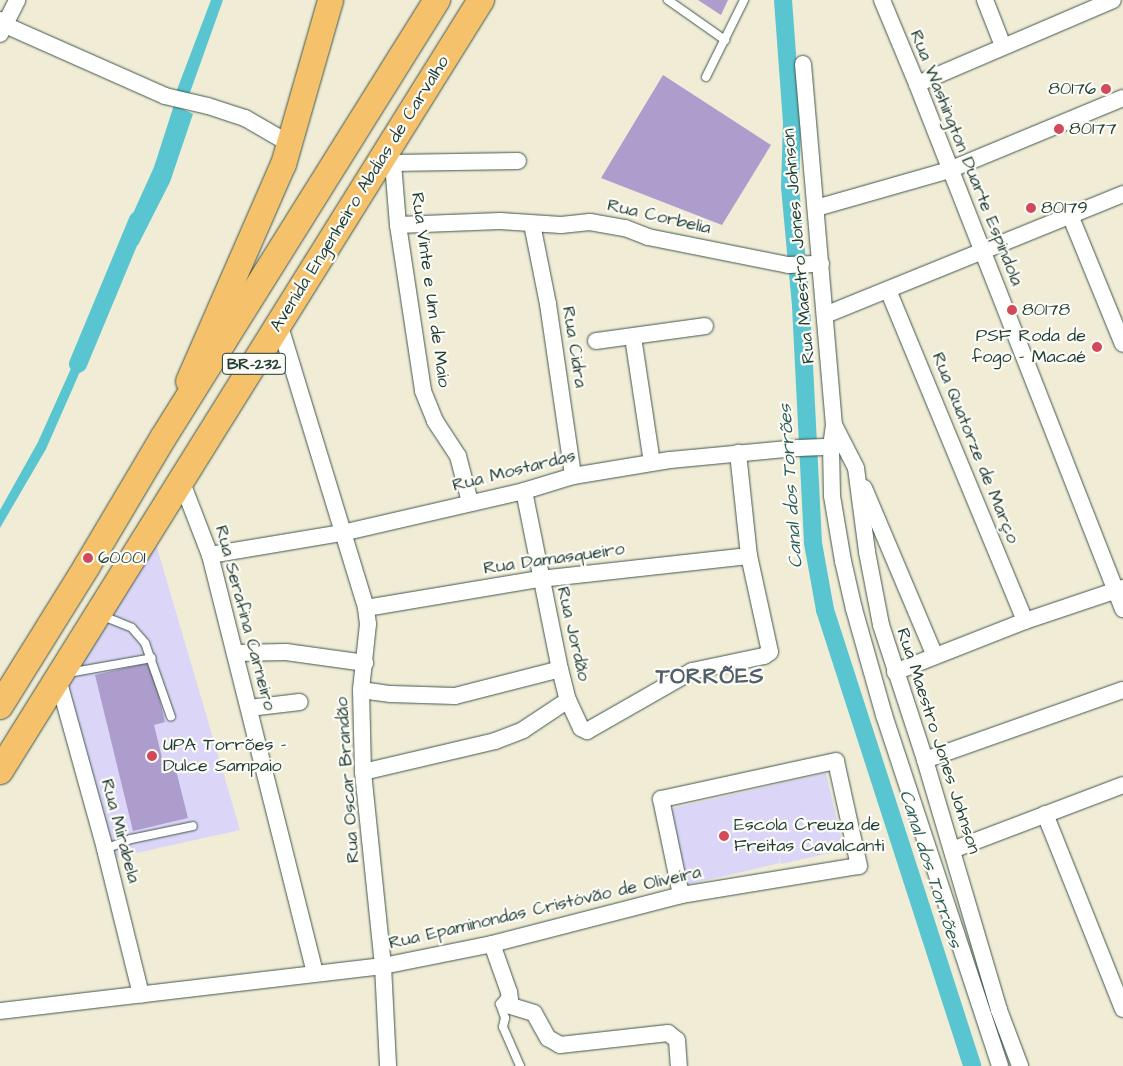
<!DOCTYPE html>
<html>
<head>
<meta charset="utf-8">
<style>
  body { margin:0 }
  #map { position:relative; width:1123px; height:1066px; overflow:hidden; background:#f0ecd5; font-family:"Architects Daughter",sans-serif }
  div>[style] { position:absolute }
  .built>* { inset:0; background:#dbd6f7 }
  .water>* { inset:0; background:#58c5d0 }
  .canal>* { height:18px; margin:-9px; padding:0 9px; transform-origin:9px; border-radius:9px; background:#58c5d0 }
  .building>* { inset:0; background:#ac9dcc }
  .roads { filter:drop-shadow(0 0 1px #3e574c) drop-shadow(0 0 1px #3e574c) }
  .service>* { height:8px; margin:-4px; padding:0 4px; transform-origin:4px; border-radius:4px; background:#fff }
  .minor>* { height:16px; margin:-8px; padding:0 8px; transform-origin:8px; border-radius:8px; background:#fff }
  .primary>* { height:25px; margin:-12.5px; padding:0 12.5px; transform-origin:12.5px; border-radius:12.5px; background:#f6c16b }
  .trunk>* { height:26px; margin:-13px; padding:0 13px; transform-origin:13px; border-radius:13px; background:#f6c16b }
  .dots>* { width:14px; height:14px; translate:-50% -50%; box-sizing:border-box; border:2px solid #fdfcf7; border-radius:50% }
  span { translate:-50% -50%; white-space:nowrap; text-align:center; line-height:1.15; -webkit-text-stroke:4.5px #fdfcf7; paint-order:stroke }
  .shield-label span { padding:1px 4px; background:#fdfcf7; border:1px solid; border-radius:4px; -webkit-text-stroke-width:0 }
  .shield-label { font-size:16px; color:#1f3d34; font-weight:700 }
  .poi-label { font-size:18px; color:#1f3d34 }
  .right { translate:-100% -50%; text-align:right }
  .left { translate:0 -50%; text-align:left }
  .street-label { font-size:18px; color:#1f3d34 }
  .water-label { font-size:19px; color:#2d5f5b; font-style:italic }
  .district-label { font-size:22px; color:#505f69; font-weight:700; letter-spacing:1px }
</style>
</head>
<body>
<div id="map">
  <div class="built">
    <i style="clip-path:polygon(153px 534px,240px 830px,114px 858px,67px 683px)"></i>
    <i style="clip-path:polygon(826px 773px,844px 850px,781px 864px,772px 827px,780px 863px,686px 885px,668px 809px)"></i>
  </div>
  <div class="water">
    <i style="clip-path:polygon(211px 0,223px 0,188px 98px,175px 95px)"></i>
    <i style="clip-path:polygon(174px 105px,193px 114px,170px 182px,138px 245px,121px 240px,154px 167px)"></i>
    <i style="clip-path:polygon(93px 342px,46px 449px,0 528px,0 510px,38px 442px,82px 344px)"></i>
  </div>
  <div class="canal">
    <i style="left:783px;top:0;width:123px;rotate:85.8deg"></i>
    <i style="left:792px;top:123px;width:64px;rotate:91.8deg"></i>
    <i style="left:790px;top:187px;width:120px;rotate:84.7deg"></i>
    <i style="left:801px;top:306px;width:237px;rotate:87.1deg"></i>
    <i style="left:813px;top:543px;width:68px;rotate:79.8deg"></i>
    <i style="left:825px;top:610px;width:479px;rotate:72.1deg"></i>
    <i style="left:78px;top:364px;width:156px;rotate:-67.4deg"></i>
  </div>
  <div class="building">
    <i style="clip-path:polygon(698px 0,728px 0,721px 15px)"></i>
    <i style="clip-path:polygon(663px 75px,771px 145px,722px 225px,601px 178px)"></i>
    <i style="clip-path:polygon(151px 662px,165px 722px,154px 725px,164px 766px,175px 766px,188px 818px,133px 831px,95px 675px)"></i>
  </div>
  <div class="roads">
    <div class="service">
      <i style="left:668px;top:0;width:70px;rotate:35.1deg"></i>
      <i style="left:706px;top:77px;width:86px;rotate:-63.7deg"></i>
      <i style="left:103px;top:616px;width:31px;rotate:22deg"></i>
      <i style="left:132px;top:628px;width:20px;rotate:49deg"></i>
      <i style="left:145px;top:643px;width:78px;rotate:70.6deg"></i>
      <i style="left:68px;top:673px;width:85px;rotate:-10.1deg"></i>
      <i style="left:105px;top:849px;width:28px;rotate:-21deg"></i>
      <i style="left:131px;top:839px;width:63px;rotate:-11.8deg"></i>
      <i style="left:508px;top:994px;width:13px;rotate:129deg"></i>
      <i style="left:500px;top:1004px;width:15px;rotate:70deg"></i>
      <i style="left:505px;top:1018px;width:9px;rotate:103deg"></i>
      <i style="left:503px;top:1027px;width:43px;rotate:66.4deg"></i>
    </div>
    <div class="minor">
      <i style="left:882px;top:0;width:91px;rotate:67.4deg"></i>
      <i style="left:917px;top:84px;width:564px;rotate:68.58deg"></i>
      <i style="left:985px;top:0;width:49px;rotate:68.6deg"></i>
      <i style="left:0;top:20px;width:7px;rotate:45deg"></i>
      <i style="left:5px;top:25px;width:175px;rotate:23.9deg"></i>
      <i style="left:165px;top:96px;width:44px;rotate:13.1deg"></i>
      <i style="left:208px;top:106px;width:39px;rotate:18deg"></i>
      <i style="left:245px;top:118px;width:52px;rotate:30deg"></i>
      <i style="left:0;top:34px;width:38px;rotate:-63deg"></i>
      <i style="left:803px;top:64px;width:362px;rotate:85.1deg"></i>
      <i style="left:834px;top:425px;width:22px;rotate:98deg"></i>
      <i style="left:831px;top:447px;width:49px;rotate:88.8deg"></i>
      <i style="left:832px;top:496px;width:66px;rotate:80.4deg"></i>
      <i style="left:843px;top:561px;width:49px;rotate:77.1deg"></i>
      <i style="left:854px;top:609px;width:110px;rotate:74.2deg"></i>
      <i style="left:884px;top:715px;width:370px;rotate:71.7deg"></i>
      <i style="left:917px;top:84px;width:213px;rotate:-23.2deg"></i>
      <i style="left:380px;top:159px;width:14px;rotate:17deg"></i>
      <i style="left:393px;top:163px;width:62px;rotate:85.4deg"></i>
      <i style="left:398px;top:225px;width:168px;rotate:81.4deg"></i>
      <i style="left:423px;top:391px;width:32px;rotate:68deg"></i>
      <i style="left:435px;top:421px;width:42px;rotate:56.7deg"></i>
      <i style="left:458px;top:456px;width:48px;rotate:75.4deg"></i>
      <i style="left:393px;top:163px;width:125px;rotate:-0.9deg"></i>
      <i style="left:816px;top:208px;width:138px;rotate:-15.9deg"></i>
      <i style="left:949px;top:170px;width:188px;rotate:-22.5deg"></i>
      <i style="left:1070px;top:215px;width:139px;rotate:67.7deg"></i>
      <i style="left:532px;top:224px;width:82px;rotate:78.7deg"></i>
      <i style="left:548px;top:304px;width:174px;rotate:81.7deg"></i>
      <i style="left:398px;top:225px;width:102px;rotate:-2.2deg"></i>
      <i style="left:500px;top:221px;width:61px;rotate:3.8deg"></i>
      <i style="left:561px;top:225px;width:29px;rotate:-6deg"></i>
      <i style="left:590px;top:222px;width:36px;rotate:10deg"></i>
      <i style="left:625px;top:228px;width:25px;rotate:21deg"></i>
      <i style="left:648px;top:237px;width:143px;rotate:11.3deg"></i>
      <i style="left:788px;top:265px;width:33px;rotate:-2deg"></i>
      <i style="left:888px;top:290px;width:358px;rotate:67.5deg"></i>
      <i style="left:825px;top:315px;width:322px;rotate:-22.1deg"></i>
      <i style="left:279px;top:323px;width:298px;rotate:73deg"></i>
      <i style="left:366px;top:608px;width:16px;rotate:83deg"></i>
      <i style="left:368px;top:624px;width:66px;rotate:96.1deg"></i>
      <i style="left:361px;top:690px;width:82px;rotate:88.6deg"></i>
      <i style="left:363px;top:772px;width:195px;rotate:84.1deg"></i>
      <i style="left:383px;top:966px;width:100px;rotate:87.1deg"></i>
      <i style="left:633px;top:337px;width:127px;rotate:81.4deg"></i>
      <i style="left:596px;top:341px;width:110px;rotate:-7.8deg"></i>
      <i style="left:834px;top:425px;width:48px;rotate:62.9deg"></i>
      <i style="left:856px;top:468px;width:85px;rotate:82.5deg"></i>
      <i style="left:867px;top:552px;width:74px;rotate:79.1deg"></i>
      <i style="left:881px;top:625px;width:142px;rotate:71.9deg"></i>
      <i style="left:925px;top:760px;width:261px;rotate:73.5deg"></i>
      <i style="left:999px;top:1010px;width:60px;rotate:69.4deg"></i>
      <i style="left:181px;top:480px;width:80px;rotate:68.9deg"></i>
      <i style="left:210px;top:555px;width:430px;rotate:75.9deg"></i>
      <i style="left:864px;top:488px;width:182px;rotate:67.1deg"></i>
      <i style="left:524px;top:491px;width:182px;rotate:78.6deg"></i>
      <i style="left:560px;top:669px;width:32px;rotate:76deg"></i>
      <i style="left:568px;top:700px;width:31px;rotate:65deg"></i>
      <i style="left:581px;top:728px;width:7px;rotate:27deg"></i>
      <i style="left:587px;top:731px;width:121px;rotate:-29.7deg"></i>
      <i style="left:692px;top:671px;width:74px;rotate:-11.8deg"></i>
      <i style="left:764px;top:656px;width:7px;rotate:-34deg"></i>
      <i style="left:770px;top:652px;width:98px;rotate:-102.3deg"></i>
      <i style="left:749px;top:556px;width:104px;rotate:-96.1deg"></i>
      <i style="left:210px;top:555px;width:134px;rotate:-9.5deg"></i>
      <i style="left:342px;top:533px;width:187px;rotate:-13deg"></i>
      <i style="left:524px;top:491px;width:51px;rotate:-17deg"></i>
      <i style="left:573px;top:476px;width:98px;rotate:-9.4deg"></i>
      <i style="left:670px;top:460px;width:129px;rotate:-5.4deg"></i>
      <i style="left:798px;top:448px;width:33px;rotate:-2deg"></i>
      <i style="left:366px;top:608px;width:176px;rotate:-9.5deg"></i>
      <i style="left:540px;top:579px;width:210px;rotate:-6.3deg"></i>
      <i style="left:235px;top:653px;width:51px;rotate:-1.1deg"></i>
      <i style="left:286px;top:652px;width:80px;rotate:7.9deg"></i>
      <i style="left:895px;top:672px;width:140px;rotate:-21.4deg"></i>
      <i style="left:1025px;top:621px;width:103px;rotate:-18.6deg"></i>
      <i style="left:58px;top:679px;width:176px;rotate:74.5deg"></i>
      <i style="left:105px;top:849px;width:150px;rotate:76.1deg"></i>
      <i style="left:361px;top:690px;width:30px;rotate:8deg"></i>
      <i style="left:391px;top:694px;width:64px;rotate:1.8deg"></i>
      <i style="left:455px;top:696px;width:108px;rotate:-14.4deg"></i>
      <i style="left:249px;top:708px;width:51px;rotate:-6.7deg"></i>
      <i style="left:925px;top:760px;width:210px;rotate:-19.5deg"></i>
      <i style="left:363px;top:772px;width:136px;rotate:-13.2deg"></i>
      <i style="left:495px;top:741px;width:30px;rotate:-21deg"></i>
      <i style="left:523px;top:730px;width:54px;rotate:-33.7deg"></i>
      <i style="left:1045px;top:814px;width:210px;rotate:68.2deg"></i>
      <i style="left:952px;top:850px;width:183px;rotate:-20.8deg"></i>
      <i style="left:492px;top:944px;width:51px;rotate:70.5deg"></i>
      <i style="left:509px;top:992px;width:14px;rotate:82deg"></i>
      <i style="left:511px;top:1006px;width:24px;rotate:17deg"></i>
      <i style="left:534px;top:1013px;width:29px;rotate:61deg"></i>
      <i style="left:548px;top:1038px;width:14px;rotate:30deg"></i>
      <i style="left:560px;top:1045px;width:109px;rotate:-6.3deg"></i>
      <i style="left:668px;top:1033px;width:11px;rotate:38deg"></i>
      <i style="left:677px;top:1040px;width:26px;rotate:86deg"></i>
      <i style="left:0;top:1011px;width:386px;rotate:-6.7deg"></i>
      <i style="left:383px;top:966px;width:111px;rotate:-11.4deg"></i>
      <i style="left:492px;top:944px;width:195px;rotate:-14.5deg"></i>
      <i style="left:681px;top:895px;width:180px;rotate:-9.3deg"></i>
      <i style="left:859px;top:866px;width:107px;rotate:-102.4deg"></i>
      <i style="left:836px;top:761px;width:179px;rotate:167.7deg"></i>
      <i style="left:661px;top:799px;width:98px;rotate:78.2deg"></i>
    </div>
    <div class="primary">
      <i style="left:188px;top:381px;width:237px;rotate:-66.4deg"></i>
      <i style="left:283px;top:164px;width:171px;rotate:-74deg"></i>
    </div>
    <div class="trunk">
      <i style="left:0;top:706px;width:165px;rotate:-58.1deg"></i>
      <i style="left:87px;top:566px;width:149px;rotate:-59.3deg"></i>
      <i style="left:163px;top:438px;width:517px;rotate:-57.97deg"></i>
      <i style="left:0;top:771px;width:909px;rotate:-58.04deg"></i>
    </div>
  </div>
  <div class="dots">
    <i style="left:1106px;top:89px;background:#d1495b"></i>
    <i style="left:1059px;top:129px;background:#d1495b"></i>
    <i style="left:1031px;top:208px;background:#d1495b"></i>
    <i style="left:1012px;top:310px;background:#d1495b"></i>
    <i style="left:1097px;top:347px;background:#d1495b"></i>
    <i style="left:88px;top:558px;background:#d1495b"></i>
    <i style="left:152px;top:756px;background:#d1495b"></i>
    <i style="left:724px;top:836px;background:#d1495b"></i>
  </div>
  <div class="shield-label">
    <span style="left:254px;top:364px">BR-232</span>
  </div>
  <div class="poi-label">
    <span class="right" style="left:1096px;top:89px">80176</span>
    <span class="left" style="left:1069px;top:129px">80177</span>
    <span class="left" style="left:1041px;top:208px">80179</span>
    <span class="left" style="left:1022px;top:310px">80178</span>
    <span class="right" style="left:1086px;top:347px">PSF Roda de<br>fogo - Macaé</span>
    <span class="left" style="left:98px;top:558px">60001</span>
    <span class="left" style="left:163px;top:756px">UPA Torrões –<br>Dulce Sampaio</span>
    <span class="left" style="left:734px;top:836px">Escola Creuza de<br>Freitas Cavalcanti</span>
  </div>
  <div class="street-label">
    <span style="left:966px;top:158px;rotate:68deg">Rua Washington Duarte Espindola</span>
    <span style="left:360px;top:194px;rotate:-58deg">Avenida Engenheiro Abdias de Carvalho</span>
    <span style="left:659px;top:217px;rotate:13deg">Rua Corbelia</span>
    <span style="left:799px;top:246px;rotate:-95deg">Rua Maestro Jones Johnson</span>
    <span style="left:430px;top:290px;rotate:82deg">Rua Vinte e Um de Maio</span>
    <span style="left:574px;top:347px;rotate:81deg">Rua Cidra</span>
    <span style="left:975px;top:448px;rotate:68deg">Rua Quatorze de Março</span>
    <span style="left:514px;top:471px;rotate:-14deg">Rua Mostardas</span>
    <span style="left:554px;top:559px;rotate:-8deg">Rua Damasqueiro</span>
    <span style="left:245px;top:618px;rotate:75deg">Rua Serafina Carneiro</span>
    <span style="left:573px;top:634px;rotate:77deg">Rua Jordão</span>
    <span style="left:938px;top:741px;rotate:72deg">Rua Maestro Jones Johnson</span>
    <span style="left:348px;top:780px;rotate:-94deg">Rua Oscar Brandão</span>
    <span style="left:120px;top:831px;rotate:75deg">Rua Mirabela</span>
    <span style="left:545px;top:908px;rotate:-13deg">Rua Epaminondas Cristóvão de Oliveira</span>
  </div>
  <div class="water-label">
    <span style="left:791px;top:486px;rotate:-94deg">Canal dos Torrões</span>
    <span style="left:930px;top:869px;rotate:72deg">Canal dos Torrões</span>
  </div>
  <div class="district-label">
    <span style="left:710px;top:677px">TORRÕES</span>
  </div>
</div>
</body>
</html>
